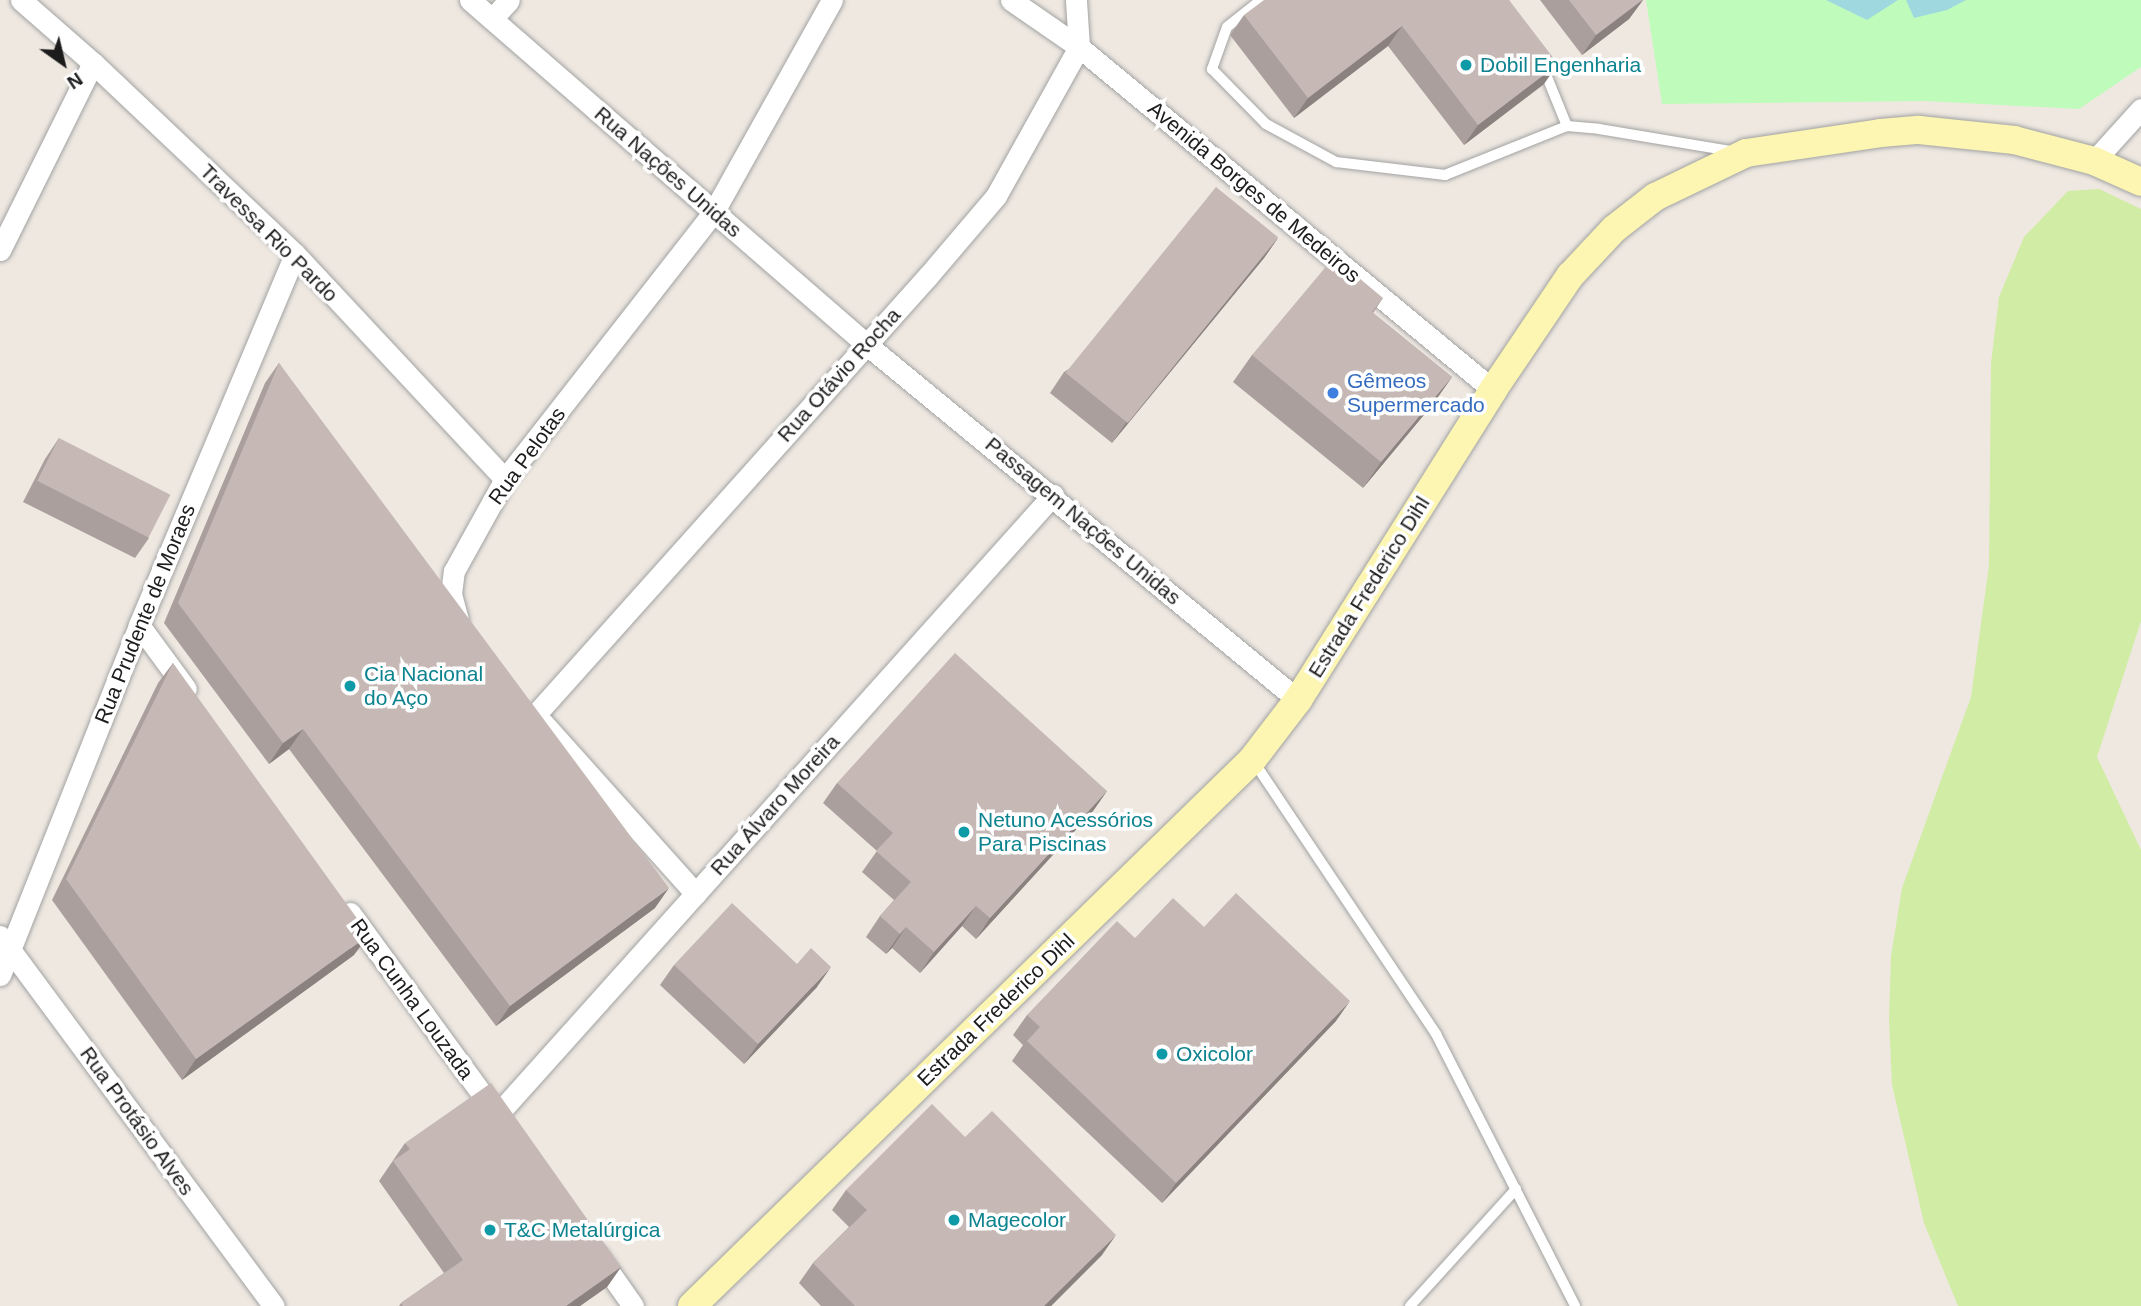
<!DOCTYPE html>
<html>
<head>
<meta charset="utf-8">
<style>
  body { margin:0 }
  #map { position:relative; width:2141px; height:1306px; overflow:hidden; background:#eee8e1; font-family:Helvetica,sans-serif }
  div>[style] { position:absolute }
  .grass>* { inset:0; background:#d1eca4 }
  .park>* { inset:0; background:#bffcbb }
  .water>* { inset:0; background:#9fd9df }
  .roads { filter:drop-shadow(0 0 2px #a3a3a3) drop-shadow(0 0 2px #a3a3a3) }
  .service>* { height:10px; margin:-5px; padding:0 5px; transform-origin:5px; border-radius:5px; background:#fff }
  .minor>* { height:21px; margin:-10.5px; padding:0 10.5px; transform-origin:10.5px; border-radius:10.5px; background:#fff }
  .secondary>* { height:28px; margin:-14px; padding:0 14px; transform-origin:14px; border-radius:14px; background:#fcf6b2 }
  .wall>* { inset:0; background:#aa9f9c }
  .shaded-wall>* { inset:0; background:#8b827f }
  .building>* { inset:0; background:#c6b9b5; transform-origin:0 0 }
  .dots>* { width:19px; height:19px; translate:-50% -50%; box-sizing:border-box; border:4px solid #fff; border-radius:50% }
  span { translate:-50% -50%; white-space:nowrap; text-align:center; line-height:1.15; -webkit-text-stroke:7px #fff; paint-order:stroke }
  .culture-label { font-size:21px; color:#0d838f }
  .left { translate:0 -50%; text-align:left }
  .street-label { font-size:21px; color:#1c1c1c }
  .shop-label { font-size:21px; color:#366cbe }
  .north { position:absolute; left:28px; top:28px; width:70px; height:70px; -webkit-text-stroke:5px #fff; paint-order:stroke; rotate:146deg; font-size:19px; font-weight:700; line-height:28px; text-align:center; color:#1c1c1c }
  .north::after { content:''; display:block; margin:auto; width:24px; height:32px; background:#1c1c1c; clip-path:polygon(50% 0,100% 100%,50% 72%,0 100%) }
</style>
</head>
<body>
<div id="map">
  <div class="grass">
    <i style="clip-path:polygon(2099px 189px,2141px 209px,2141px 621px,2097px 757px,2141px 850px,2141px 1306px,1958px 1306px,1924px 1223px,1892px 1085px,1889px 1020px,1891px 956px,1902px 888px,1971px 697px,1989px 565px,1991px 363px,1999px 297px,2024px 237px,2068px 191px)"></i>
  </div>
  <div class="park">
    <i style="clip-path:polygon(1646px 0,2141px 0,2141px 67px,2079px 109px,1925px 101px,1662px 104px)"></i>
  </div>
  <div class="water">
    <i style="clip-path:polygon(1826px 0,1898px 0,1867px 20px)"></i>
    <i style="clip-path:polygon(1906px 0,1966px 0,1947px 10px,1914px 18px)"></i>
  </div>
  <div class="roads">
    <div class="service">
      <i style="left:1261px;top:0;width:43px;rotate:141.5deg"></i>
      <i style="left:1227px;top:27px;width:45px;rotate:109.7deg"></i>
      <i style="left:1212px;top:69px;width:77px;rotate:45.5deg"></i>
      <i style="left:1266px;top:124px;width:80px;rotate:28.5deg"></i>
      <i style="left:1336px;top:162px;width:110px;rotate:6.8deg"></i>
      <i style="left:1445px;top:175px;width:131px;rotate:-21.9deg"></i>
      <i style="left:1567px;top:126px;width:32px;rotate:5deg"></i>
      <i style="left:1599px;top:129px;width:139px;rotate:9.5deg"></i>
      <i style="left:1543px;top:67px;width:64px;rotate:67.9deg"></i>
      <i style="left:1254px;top:762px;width:327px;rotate:56.2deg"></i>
      <i style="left:1436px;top:1034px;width:305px;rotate:62.9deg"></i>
      <i style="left:1410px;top:1306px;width:158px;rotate:-47.8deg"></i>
    </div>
    <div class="minor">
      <i style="left:21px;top:0;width:96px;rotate:41.2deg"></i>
      <i style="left:93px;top:63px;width:278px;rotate:43.4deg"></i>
      <i style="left:295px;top:254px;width:308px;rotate:47deg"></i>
      <i style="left:470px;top:0;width:525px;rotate:40.98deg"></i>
      <i style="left:866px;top:344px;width:560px;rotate:39.49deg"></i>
      <i style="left:1011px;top:0;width:83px;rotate:34.7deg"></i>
      <i style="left:1079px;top:47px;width:538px;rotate:39.64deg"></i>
      <i style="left:492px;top:19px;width:25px;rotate:-48deg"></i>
      <i style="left:2094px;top:161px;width:70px;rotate:-47.9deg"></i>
      <i style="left:0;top:250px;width:209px;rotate:-63.6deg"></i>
      <i style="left:458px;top:620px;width:27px;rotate:-105deg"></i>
      <i style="left:451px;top:594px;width:23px;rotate:-83deg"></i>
      <i style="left:454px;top:571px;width:105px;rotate:-61deg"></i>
      <i style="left:505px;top:479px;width:338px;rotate:-52deg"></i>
      <i style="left:713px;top:213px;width:244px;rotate:-60.8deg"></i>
      <i style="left:139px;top:625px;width:79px;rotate:53.7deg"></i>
      <i style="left:536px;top:714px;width:588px;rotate:-48.17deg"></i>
      <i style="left:928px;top:276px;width:105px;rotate:-49.6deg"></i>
      <i style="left:996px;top:196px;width:171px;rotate:-60.9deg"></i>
      <i style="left:1079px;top:47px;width:47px;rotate:-93.7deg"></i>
      <i style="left:543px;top:723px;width:229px;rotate:48.2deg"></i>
      <i style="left:350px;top:913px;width:248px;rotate:53.9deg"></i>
      <i style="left:0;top:936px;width:460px;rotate:53.5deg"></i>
      <i style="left:0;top:975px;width:377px;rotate:-68.3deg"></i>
      <i style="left:139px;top:625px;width:402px;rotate:-67.2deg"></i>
      <i style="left:497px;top:1115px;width:833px;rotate:-48.12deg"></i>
      <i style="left:598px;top:1256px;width:61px;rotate:55deg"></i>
    </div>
    <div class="secondary">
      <i style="left:692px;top:1306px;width:782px;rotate:-44.27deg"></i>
      <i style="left:1252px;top:760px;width:76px;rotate:-52.5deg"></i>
      <i style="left:1298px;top:700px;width:366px;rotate:-57.8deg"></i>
      <i style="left:1493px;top:390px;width:138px;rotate:-56deg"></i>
      <i style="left:1570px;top:276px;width:64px;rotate:-46.9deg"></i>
      <i style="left:1614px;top:229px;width:52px;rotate:-38deg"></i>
      <i style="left:1655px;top:197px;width:101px;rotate:-25.8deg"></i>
      <i style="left:1746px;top:153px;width:136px;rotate:-8.4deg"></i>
      <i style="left:1881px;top:133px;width:38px;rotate:-5deg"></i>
      <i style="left:1919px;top:130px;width:96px;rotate:6deg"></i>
      <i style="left:2014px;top:140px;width:83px;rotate:14.7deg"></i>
      <i style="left:2094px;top:161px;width:51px;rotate:24.1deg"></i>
    </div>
  </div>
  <div class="wall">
    <i style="clip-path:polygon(1509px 0,1544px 84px,1464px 145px,1388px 46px,1294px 118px,1230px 35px,1244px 15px)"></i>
    <i style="clip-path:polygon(1540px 0,1643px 0,1629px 19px,1582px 55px)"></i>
    <i style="clip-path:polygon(1278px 238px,1264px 258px,1112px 443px,1050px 393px,1064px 372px)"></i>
    <i style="clip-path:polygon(1383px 298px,1373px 313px,1452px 377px,1433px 404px,1363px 488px,1233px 382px,1252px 355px)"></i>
    <i style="clip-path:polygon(279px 363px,655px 908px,496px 1026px,289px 749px,269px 764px,164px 623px,265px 383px)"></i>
    <i style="clip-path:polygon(59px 438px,149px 538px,135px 558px,23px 502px,45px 459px)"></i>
    <i style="clip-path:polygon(173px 663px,354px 955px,182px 1080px,52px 900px,158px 683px)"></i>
    <i style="clip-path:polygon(837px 783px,1107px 791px,1093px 811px,976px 939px,962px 926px,920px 973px,892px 948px,886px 954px,866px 937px,880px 916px,894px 900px,862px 872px,877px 851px,823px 803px)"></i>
    <i style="clip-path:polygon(1204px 927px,1336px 1021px,1162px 1203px,1012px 1061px,1023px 1045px,1013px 1035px,1027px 1015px,1135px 938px)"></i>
    <i style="clip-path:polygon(674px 965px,817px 987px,744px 1064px,660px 985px)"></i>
    <i style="clip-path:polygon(965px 1137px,1102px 1255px,1051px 1306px,821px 1306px,799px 1283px,813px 1263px,849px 1227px,832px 1210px,846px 1190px)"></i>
    <i style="clip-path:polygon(405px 1143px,621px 1267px,607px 1287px,580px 1306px,399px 1306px,401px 1303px,444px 1273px,379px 1181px)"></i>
  </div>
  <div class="shaded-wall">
    <i style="clip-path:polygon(1643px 0,1629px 19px,1582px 55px,1596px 35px)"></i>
    <i style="clip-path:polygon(1402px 26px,1388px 46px,1294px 118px,1308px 98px)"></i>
    <i style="clip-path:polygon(1558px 64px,1544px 84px,1464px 145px,1478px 125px)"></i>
    <i style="clip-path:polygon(1278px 238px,1264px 258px,1112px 443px,1126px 423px)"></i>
    <i style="clip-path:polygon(1452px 377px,1433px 404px,1363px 488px,1381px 462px)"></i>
    <i style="clip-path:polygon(303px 729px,289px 749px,269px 764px,283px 743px)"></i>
    <i style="clip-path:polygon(1107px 791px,1093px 811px,976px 939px,990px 918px)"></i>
    <i style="clip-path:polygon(669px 888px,655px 908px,496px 1026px,510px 1006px)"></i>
    <i style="clip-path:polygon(976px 906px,962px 926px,920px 973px,934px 952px)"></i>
    <i style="clip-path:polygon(906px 927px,892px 948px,886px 954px,900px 934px)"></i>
    <i style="clip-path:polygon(369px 935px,354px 955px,182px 1080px,196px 1059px)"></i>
    <i style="clip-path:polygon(831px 967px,817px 987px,744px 1064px,758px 1044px)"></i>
    <i style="clip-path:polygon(1350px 1001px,1336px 1021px,1162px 1203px,1176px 1183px)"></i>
    <i style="clip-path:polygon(1116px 1235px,1102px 1255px,1051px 1306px,1044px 1306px)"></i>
    <i style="clip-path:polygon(621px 1267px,607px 1287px,580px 1306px,566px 1306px)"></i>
  </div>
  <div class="building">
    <i style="clip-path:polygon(1264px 0,1509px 0,1558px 64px,1478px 125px,1402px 26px,1308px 98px,1244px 15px)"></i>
    <i style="clip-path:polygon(1569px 0,1642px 0,1596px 35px)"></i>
    <i style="left:1216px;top:187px;width:80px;height:239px;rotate:39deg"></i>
    <i style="clip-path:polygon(1334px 257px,1383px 298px,1372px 312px,1452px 377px,1381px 462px,1252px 355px)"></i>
    <i style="clip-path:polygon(279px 363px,669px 888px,510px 1006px,303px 729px,283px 743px,178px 603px)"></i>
    <i style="left:59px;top:438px;width:125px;height:48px;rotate:27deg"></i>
    <i style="clip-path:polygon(955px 653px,1107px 791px,990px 918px,976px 906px,934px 952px,906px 927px,900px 934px,880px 916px,911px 882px,876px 851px,893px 833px,837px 783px)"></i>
    <i style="clip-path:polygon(173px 663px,369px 935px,196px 1059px,66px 879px)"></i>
    <i style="clip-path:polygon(1236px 893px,1350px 1001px,1176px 1183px,1027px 1041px,1040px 1027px,1027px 1015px,1117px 921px,1135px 938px,1173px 898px,1204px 927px)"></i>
    <i style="clip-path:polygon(732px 903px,797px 964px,811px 948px,831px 967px,758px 1044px,674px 965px)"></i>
    <i style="clip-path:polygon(491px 1083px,621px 1267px,566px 1306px,403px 1306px,401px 1303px,463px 1260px,393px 1161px,410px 1149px,405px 1143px)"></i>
    <i style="clip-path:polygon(932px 1104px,965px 1137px,992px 1111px,1116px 1235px,1044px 1306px,855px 1306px,813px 1263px,867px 1210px,846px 1190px)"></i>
  </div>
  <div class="dots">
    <i style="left:1466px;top:65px;background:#0f9aa8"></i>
    <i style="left:1333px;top:393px;background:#3f7fe0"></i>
    <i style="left:350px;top:686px;background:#0f9aa8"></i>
    <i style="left:964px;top:832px;background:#0f9aa8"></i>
    <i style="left:1162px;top:1054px;background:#0f9aa8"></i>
    <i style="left:954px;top:1220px;background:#0f9aa8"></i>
    <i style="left:490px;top:1230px;background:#0f9aa8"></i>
  </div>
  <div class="culture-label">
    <span class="left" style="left:1480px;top:65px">Dobil Engenharia</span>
    <span class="left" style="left:364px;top:686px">Cia Nacional<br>do Aço</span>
    <span class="left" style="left:978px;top:832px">Netuno Acessórios<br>Para Piscinas</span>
    <span class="left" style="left:1176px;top:1054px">Oxicolor</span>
    <span class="left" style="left:968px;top:1220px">Magecolor</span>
    <span class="left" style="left:504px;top:1230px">T&amp;C Metalúrgica</span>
  </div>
  <div class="street-label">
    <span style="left:668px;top:172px;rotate:41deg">Rua Nações Unidas</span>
    <span style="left:1254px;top:192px;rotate:40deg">Avenida Borges de Medeiros</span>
    <span style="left:269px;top:233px;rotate:45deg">Travessa Rio Pardo</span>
    <span style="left:839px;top:375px;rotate:-48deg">Rua Otávio Rocha</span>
    <span style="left:527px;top:456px;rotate:-54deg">Rua Pelotas</span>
    <span style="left:1083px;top:521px;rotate:40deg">Passagem Nações Unidas</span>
    <span style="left:1369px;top:587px;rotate:-58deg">Estrada Frederico Dihl</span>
    <span style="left:145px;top:614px;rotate:-68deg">Rua Prudente de Moraes</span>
    <span style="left:775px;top:805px;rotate:-48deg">Rua Álvaro Moreira</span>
    <span style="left:412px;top:999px;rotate:54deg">Rua Cunha Louzada</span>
    <span style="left:996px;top:1010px;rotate:-44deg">Estrada Frederico Dihl</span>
    <span style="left:137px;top:1121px;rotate:54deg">Rua Protásio Alves</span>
  </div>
  <div class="shop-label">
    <span class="left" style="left:1347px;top:393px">Gêmeos<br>Supermercado</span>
  </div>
  <div class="north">N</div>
</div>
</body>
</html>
